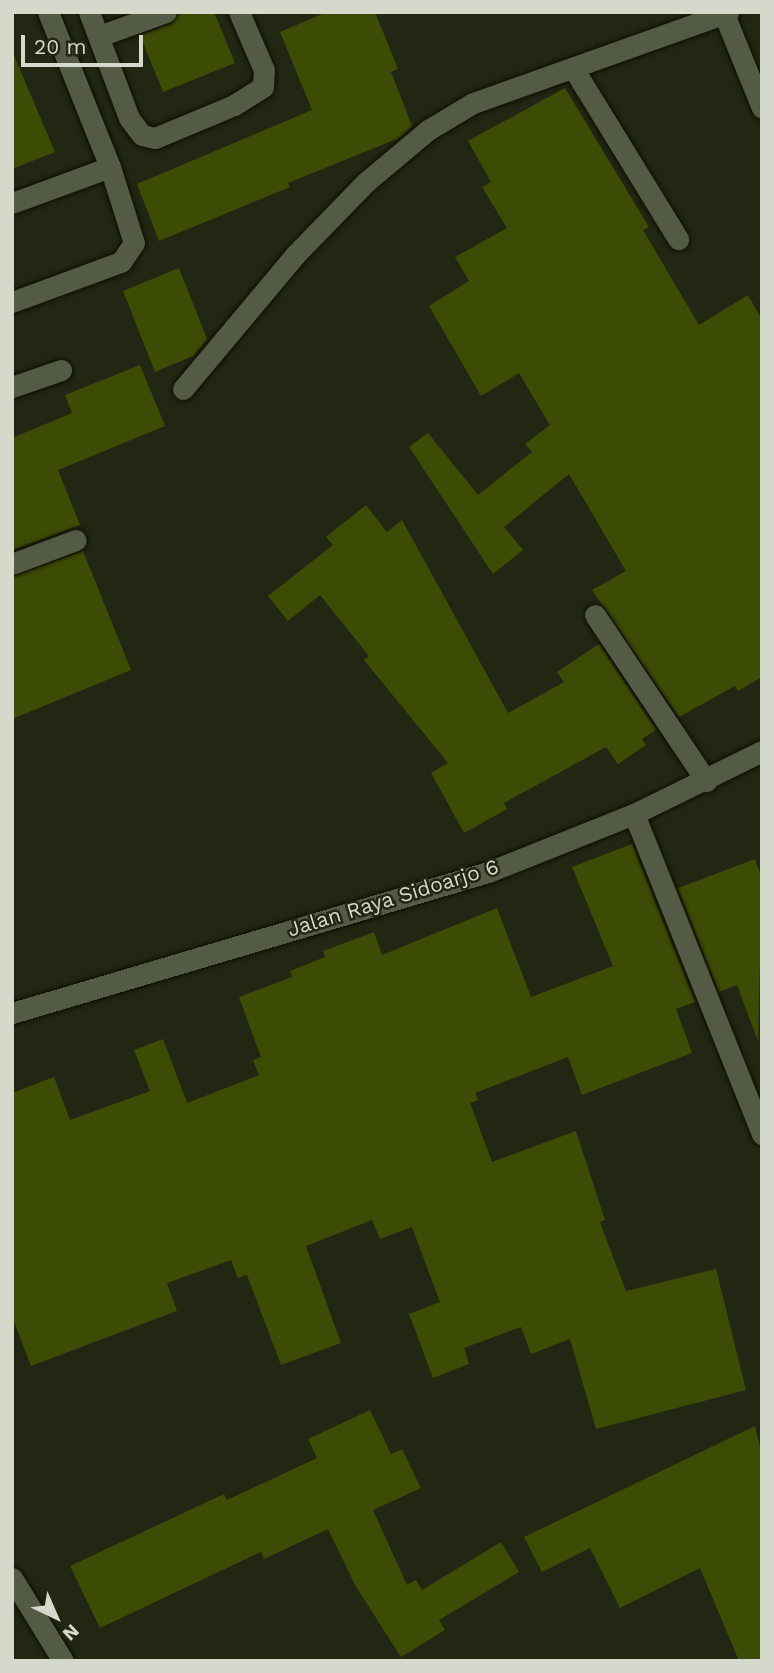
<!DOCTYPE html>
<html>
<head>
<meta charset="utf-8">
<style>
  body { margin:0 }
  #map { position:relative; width:774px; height:1673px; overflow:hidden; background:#212712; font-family:"Work Sans",sans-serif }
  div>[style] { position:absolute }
  .building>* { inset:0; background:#3d4c05 }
  .roads { filter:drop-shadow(0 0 2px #0b1000) drop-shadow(0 0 2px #0b1000) }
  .service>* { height:21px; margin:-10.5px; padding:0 10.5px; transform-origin:10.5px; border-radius:10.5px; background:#545b44 }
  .minor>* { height:21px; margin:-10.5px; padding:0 10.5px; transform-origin:10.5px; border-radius:10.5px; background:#545b44 }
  span { translate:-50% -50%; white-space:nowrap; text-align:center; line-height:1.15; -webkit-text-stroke:5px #212712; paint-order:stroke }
  .street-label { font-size:21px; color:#d5d9cc }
  .frame { position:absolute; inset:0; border:14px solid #d5d9cc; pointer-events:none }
  .north { position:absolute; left:21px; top:1582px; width:70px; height:70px; -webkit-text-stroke:5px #212712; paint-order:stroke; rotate:136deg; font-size:19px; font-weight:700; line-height:28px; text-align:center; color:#d5d9cc }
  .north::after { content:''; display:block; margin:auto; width:24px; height:32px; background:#d5d9cc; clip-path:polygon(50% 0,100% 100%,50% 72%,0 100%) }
  .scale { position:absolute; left:21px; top:35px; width:122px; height:32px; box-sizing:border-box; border:4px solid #d5d9cc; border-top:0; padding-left:9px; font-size:21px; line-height:24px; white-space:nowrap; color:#d5d9cc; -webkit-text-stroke:5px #212712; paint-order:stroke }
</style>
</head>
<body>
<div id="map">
  <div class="building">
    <i style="clip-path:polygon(179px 12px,214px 12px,235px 63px,163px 92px,140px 35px,171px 24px)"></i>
    <i style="clip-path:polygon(327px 12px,375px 12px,398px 69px,391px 72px,412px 126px,399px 138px,288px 183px,290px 187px,159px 241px,137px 184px,312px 110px,280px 32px)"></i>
    <i style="clip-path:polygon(12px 51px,55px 152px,12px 169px)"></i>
    <i style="clip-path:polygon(565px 88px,649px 227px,643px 230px,699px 325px,748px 295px,762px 320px,762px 677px,738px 691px,735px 686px,679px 717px,592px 590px,626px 571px,569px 474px,504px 527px,523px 550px,493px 574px,409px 447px,428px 433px,478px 495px,532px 452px,525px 444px,550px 425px,519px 373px,481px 396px,429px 306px,469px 281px,455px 257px,507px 228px,482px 187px,491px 182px,468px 141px)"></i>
    <i style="clip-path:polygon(179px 268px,207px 339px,193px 356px,155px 372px,123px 291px)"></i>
    <i style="clip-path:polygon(140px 365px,165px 426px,58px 470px,80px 525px,12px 550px,12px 438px,72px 413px,65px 395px)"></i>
    <i style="clip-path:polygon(366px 505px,387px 532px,402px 520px,508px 713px,564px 682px,557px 672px,599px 644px,656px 730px,642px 739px,646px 745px,618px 764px,606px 747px,504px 803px,507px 809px,464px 833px,431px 773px,448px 763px,364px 660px,369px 656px,320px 595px,288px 621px,268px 596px,333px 545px,326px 537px)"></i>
    <i style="clip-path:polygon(83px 551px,131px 670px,12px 719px,12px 577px)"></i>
    <i style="clip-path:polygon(632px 844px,695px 1002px,676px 1009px,692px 1053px,582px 1095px,568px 1057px,475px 1093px,478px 1100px,470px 1103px,492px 1162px,576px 1131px,605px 1220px,600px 1222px,626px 1291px,716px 1269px,746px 1390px,596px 1429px,570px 1339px,531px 1354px,521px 1327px,464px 1348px,469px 1364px,433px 1378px,409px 1314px,440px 1302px,412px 1227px,380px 1239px,372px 1220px,306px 1246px,341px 1343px,281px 1365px,247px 1275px,238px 1278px,231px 1260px,167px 1283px,177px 1311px,31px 1366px,12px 1316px,12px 1093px,54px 1077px,70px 1120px,150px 1091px,134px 1050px,163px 1039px,187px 1103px,259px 1075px,253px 1060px,261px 1057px,239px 997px,292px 977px,290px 971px,325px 957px,323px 951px,374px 932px,382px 955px,497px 908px,531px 997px,613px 966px,572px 867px)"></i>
    <i style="clip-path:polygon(755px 859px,762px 878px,758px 1041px,737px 985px,719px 992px,678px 888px)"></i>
    <i style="clip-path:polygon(370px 1410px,391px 1454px,402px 1449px,421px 1488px,373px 1510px,407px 1585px,416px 1580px,422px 1590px,501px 1542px,519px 1572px,439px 1620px,445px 1630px,401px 1657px,355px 1585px,328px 1529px,264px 1559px,261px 1552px,100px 1628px,70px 1566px,224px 1494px,227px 1500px,317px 1458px,308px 1439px)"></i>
    <i style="clip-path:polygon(755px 1426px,762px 1455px,762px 1661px,739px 1661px,700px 1568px,620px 1608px,590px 1548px,542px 1572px,524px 1537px)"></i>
  </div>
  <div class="roads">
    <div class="service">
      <i style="left:89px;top:12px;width:113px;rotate:69.3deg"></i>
      <i style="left:129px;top:118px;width:21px;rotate:53deg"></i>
      <i style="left:142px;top:135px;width:13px;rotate:13deg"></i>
      <i style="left:155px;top:138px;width:86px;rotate:-22.7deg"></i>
      <i style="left:234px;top:105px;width:34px;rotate:-32deg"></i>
      <i style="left:263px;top:87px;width:17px;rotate:-87deg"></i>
      <i style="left:264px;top:70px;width:63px;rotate:-113.3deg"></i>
      <i style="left:724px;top:14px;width:101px;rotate:68deg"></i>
      <i style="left:99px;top:36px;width:71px;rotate:-19.7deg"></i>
      <i style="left:573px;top:68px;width:201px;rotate:58.4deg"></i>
      <i style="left:12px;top:203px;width:104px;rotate:-20.2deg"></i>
      <i style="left:12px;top:302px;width:116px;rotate:-20.2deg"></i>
      <i style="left:121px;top:262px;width:23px;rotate:-56deg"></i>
      <i style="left:134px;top:243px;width:80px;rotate:-107.5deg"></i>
      <i style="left:110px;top:167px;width:167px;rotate:-111.8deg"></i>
      <i style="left:12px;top:387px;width:52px;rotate:-19.1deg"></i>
      <i style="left:183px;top:389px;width:175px;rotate:-50.1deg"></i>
      <i style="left:295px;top:255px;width:102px;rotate:-45.8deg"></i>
      <i style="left:366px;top:182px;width:81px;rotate:-40deg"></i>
      <i style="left:428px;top:130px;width:52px;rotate:-31deg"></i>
      <i style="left:473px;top:103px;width:271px;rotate:-19.6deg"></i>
      <i style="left:12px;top:564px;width:68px;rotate:-20.6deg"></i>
    </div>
    <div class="minor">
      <i style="left:595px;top:615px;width:200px;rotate:56.2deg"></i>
      <i style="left:634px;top:814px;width:345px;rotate:68.2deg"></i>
      <i style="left:12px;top:1013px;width:496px;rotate:-16.5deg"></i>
      <i style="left:488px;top:872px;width:157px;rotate:-21.7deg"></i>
      <i style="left:634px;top:814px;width:143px;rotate:-26.2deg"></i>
      <i style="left:12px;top:1578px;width:97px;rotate:58.4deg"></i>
    </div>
  </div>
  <div class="street-label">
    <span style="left:393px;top:898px;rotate:-17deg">Jalan Raya Sidoarjo 6</span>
  </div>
  <div class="frame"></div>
  <div class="north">N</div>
  <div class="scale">20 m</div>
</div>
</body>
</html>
